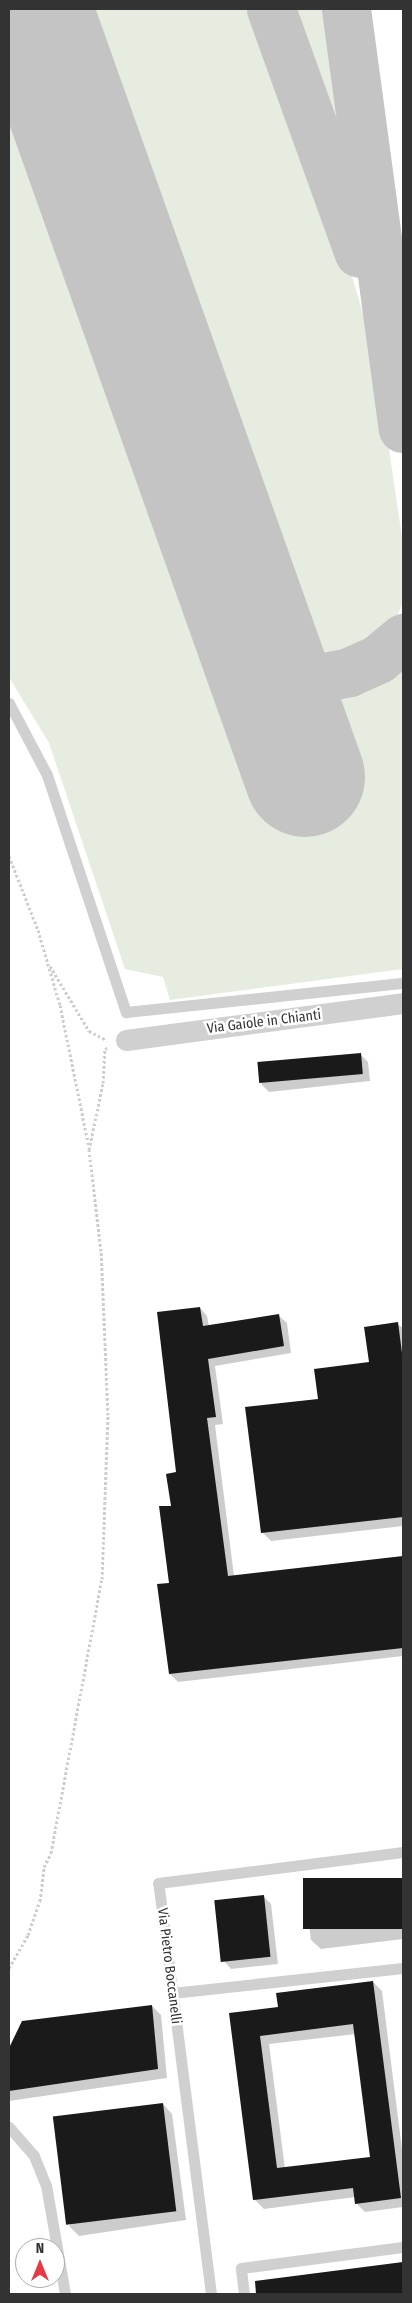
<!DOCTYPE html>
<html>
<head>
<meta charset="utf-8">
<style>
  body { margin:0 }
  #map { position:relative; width:412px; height:2303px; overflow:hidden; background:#fff; font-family:"Fira Sans Condensed",sans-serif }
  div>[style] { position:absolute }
  .green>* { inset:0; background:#e6ecdf }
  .shadow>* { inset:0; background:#0003 }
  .taxiway>* { height:49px; margin:-24.5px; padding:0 24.5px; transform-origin:24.5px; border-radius:24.5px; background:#c4c4c4 }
  .runway>* { height:120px; margin:-60px; padding:0 60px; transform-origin:60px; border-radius:60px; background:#c4c4c4 }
  .building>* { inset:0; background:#1a1a1a; transform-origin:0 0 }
  .path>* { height:3px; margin-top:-1.5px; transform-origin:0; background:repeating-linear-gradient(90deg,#cdcdcd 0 2.5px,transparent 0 5px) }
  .lane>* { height:11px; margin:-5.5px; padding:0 5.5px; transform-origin:5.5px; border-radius:5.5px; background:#d0d0d0 }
  .street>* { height:21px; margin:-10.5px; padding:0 10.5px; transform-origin:10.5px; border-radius:10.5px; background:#d0d0d0 }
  span { translate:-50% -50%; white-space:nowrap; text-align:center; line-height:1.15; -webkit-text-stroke:5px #fff; paint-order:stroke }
  .street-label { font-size:14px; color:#333 }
  .frame { position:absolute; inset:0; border:10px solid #333; pointer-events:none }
  .north { position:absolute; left:15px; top:2238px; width:50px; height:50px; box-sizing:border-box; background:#fff; border:1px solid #adadad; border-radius:50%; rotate:0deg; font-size:14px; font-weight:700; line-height:20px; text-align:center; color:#333 }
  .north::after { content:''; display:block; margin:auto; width:18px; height:22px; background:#e63946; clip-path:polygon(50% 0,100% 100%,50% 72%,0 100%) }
</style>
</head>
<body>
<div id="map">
  <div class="green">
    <i style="clip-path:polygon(73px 9px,255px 9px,348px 263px,375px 354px,403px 544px,403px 601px,399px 612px,389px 627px,350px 651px,326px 654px,314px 652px,303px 644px)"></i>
    <i style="clip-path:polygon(291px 9px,329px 9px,348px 143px,341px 144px)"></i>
    <i style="clip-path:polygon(9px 85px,270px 807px,354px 780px,329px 712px,333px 697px,403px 661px,403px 969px,170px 1000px,163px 977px,125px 969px,49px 743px,9px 677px)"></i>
  </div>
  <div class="shadow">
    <i style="clip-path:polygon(360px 1054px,368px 1062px,370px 1081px,269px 1092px,262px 1085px,259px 1065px)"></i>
    <i style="clip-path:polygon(200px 1308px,207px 1316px,209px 1326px,279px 1316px,287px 1323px,291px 1353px,215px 1366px,223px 1424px,215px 1425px,234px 1576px,403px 1557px,403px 1656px,178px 1682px,170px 1674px,173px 1508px)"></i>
    <i style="clip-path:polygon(397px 1324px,403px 1328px,403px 1526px,271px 1541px,262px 1532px,319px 1400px,370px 1363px)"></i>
    <i style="clip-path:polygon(403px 1880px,403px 1939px,321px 1949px,311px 1940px,305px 1892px)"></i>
    <i style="clip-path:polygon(263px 1896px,271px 1904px,278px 1964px,231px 1969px,224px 1961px)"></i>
    <i style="clip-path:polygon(evenodd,373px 1982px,382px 1991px,403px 2157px,403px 2207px,365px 2212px,356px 2203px,355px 2197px,264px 2209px,255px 2200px,231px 2014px,279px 2008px,373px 1982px,356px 2034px,371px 2158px,285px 2169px,269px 2044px,356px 2034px)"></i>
    <i style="clip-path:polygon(152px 2006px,161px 2015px,167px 2078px,9px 2101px,9px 2051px,23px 2022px)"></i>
    <i style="clip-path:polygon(163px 2104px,172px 2114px,186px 2220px,79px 2236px,69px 2226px)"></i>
    <i style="clip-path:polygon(403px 2264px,403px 2294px,258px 2294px,256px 2282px)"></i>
  </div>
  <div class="taxiway">
    <i style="left:271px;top:9px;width:259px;rotate:70.2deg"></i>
    <i style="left:346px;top:9px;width:423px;rotate:82.3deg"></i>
    <i style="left:261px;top:651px;width:30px;rotate:46deg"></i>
    <i style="left:282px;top:673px;width:18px;rotate:19deg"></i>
    <i style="left:299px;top:679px;width:25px;rotate:-5deg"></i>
    <i style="left:324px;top:677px;width:25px;rotate:-11deg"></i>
    <i style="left:349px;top:672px;width:32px;rotate:-24deg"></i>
    <i style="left:378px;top:659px;width:33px;rotate:-40deg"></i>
  </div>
  <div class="runway">
    <i style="left:32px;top:9px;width:815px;rotate:70.43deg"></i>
  </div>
  <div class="building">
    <i style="left:361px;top:1053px;width:21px;height:104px;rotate:85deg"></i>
    <i style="clip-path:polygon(200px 1307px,203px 1326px,279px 1314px,284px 1346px,208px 1359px,216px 1417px,207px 1418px,228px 1576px,403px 1556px,403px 1648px,169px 1674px,157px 1584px,169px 1583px,159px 1506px,171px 1506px,166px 1474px,176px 1472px,157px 1312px)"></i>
    <i style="clip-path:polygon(398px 1322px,403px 1361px,403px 1517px,261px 1533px,245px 1407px,318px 1399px,314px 1369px,369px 1362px,364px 1327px)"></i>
    <i style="left:403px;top:1878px;width:51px;height:100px;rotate:90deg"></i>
    <i style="left:264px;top:1895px;width:62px;height:50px;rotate:84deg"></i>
    <i style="clip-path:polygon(evenodd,373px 1981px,401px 2198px,355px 2204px,353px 2188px,253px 2200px,229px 2013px,278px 2007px,276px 1993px,373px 1981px,353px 2024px,370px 2157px,277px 2168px,260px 2036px,353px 2024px)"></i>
    <i style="clip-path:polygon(152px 2005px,158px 2069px,9px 2091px,9px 2048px,22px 2021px)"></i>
    <i style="left:163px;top:2103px;width:109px;height:111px;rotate:83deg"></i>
    <i style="clip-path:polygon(403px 2262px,403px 2294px,256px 2294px,255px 2281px)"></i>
  </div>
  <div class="path">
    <i style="left:9px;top:856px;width:79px;rotate:68.6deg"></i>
    <i style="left:38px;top:930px;width:78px;rotate:73.7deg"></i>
    <i style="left:60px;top:1005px;width:145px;rotate:78.5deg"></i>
    <i style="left:50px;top:966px;width:76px;rotate:59deg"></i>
    <i style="left:89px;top:1031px;width:20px;rotate:27deg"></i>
    <i style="left:9px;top:1968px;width:38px;rotate:-60deg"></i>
    <i style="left:28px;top:1935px;width:36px;rotate:-71deg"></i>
    <i style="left:40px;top:1901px;width:34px;rotate:-83deg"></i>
    <i style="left:44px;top:1867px;width:16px;rotate:-63deg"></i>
    <i style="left:51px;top:1853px;width:279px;rotate:-79.5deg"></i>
    <i style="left:102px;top:1579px;width:164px;rotate:-87.9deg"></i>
    <i style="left:108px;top:1415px;width:164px;rotate:-92.4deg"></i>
    <i style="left:101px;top:1251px;width:102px;rotate:-96.8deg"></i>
    <i style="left:89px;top:1150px;width:68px;rotate:-78.2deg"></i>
    <i style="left:103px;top:1083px;width:34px;rotate:-87deg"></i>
    <i style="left:105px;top:1049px;width:4px;rotate:-27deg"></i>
  </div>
  <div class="lane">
    <i style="left:9px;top:703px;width:81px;rotate:62.2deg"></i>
    <i style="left:47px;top:775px;width:250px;rotate:71.6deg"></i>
    <i style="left:126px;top:1012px;width:279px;rotate:-6deg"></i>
    <i style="left:172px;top:1993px;width:232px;rotate:-6.2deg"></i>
    <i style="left:9px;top:2127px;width:38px;rotate:49deg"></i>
    <i style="left:34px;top:2156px;width:31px;rotate:68deg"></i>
    <i style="left:46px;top:2185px;width:111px;rotate:80.1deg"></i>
    <i style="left:211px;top:2294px;width:414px;rotate:-97.3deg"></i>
    <i style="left:158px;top:1883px;width:247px;rotate:-7.2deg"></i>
    <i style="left:244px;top:2294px;width:26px;rotate:-97deg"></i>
    <i style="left:241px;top:2268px;width:163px;rotate:-7.4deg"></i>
  </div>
  <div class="street">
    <i style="left:126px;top:1040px;width:279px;rotate:-7.6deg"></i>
  </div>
  <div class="street-label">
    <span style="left:264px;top:1022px;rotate:-7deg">Via Gaiole in Chianti</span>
    <span style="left:169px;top:1966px;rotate:83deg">Via Pietro Boccanelli</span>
  </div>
  <div class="frame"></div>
  <div class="north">N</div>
</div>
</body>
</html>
